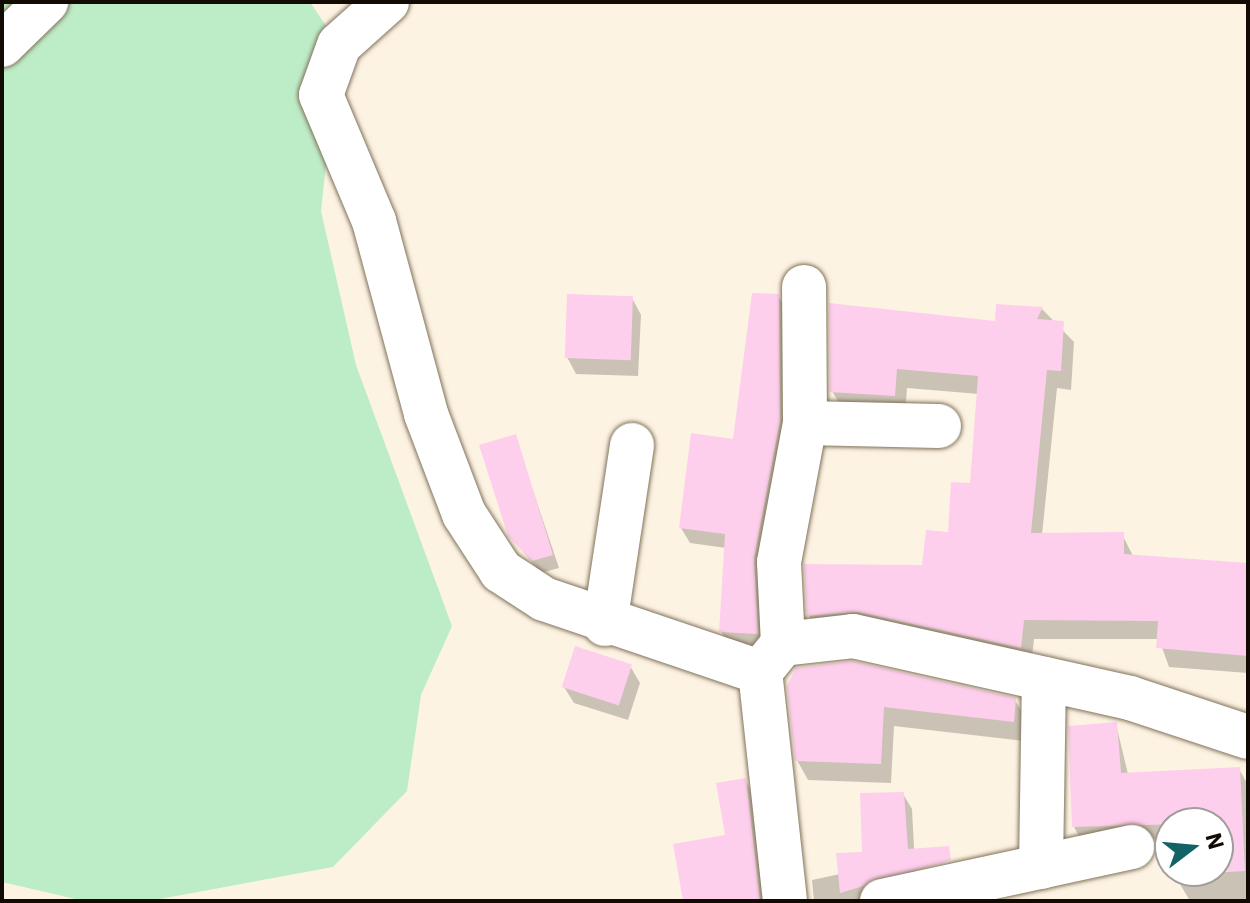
<!DOCTYPE html>
<html>
<head>
<meta charset="utf-8">
<style>
  body { margin:0 }
  #map { position:relative; width:1250px; height:903px; overflow:hidden; background:#fdf3e3; font-family:"IBM Plex Sans",sans-serif }
  div>[style] { position:absolute }
  .green>* { inset:0; background:#bdedc7 }
  .shadow>* { inset:0; background:#0003 }
  .building>* { inset:0; background:#fecfed; transform-origin:0 0 }
  .roads { filter:drop-shadow(0 0 2px #81735b) drop-shadow(0 0 2px #81735b) }
  .minor>* { height:44px; margin:-22px; padding:0 22px; transform-origin:22px; border-radius:22px; background:#fff }
  span { translate:-50% -50%; white-space:nowrap; text-align:center; line-height:1.15; -webkit-text-stroke:6px #fff; paint-order:stroke }
  .frame { position:absolute; inset:0; border:4px solid #110b04; pointer-events:none }
  .north { position:absolute; left:1154px; top:807px; width:80px; height:80px; box-sizing:border-box; background:#fff; border:2px solid #a09d9b; border-radius:50%; rotate:74deg; font-size:22px; font-weight:700; line-height:32px; text-align:center; color:#110b04 }
  .north::after { content:''; display:block; margin:auto; width:28px; height:36px; background:#126366; clip-path:polygon(50% 0,100% 100%,50% 72%,0 100%) }
</style>
</head>
<body>
<div id="map">
  <div class="green">
    <i style="clip-path:polygon(2px 2px,310px 2px,339px 45px,321px 211px,356px 365px,452px 626px,421px 695px,407px 791px,333px 867px,149px 901px,84px 901px,2px 882px)"></i>
  </div>
  <div class="shadow">
    <i style="clip-path:polygon(778px 296px,787px 311px,788px 438px,765px 649px,730px 647px,721px 631px,726px 548px,690px 543px,681px 528px,735px 441px)"></i>
    <i style="clip-path:polygon(632px 298px,641px 315px,638px 376px,576px 374px,567px 357px)"></i>
    <i style="clip-path:polygon(1042px 309px,1074px 342px,1071px 390px,1057px 388px,1042px 535px,1122px 534px,1133px 556px,1248px 565px,1248px 673px,1169px 667px,1159px 639px,1034px 639px,1031px 666px,820px 634px,809px 616px,924px 567px,950px 535px,972px 485px,979px 394px,907px 388px,905px 414px,843px 410px,832px 391px)"></i>
    <i style="clip-path:polygon(515px 437px,559px 568px,541px 573px,510px 536px)"></i>
    <i style="clip-path:polygon(630px 666px,640px 683px,628px 720px,574px 703px,564px 687px)"></i>
    <i style="clip-path:polygon(789px 686px,1015px 700px,1026px 719px,1024px 741px,894px 726px,891px 783px,808px 780px,797px 760px)"></i>
    <i style="clip-path:polygon(1116px 724px,1128px 774px,1239px 769px,1248px 785px,1248px 901px,1190px 901px,1174px 874px,1218px 871px,1218px 823px,1170px 823px,1170px 838px,1083px 843px,1074px 827px)"></i>
    <i style="clip-path:polygon(745px 780px,755px 797px,768px 901px,685px 901px,727px 836px)"></i>
    <i style="clip-path:polygon(903px 794px,912px 809px,916px 885px,875px 901px,814px 901px,812px 880px,840px 874px,864px 854px)"></i>
  </div>
  <div class="building">
    <i style="clip-path:polygon(752px 293px,779px 294px,780px 421px,754px 558px,758px 634px,719px 632px,725px 534px,679px 528px,691px 433px,733px 439px)"></i>
    <i style="left:567px;top:294px;width:66px;height:64px;rotate:2deg"></i>
    <i style="clip-path:polygon(829px 303px,995px 321px,996px 304px,1043px 307px,1037px 319px,1064px 321px,1061px 371px,1047px 370px,1031px 533px,1124px 532px,1124px 554px,1248px 563px,1248px 656px,1156px 648px,1158px 621px,1024px 620px,1021px 648px,858px 612px,807px 616px,804px 564px,922px 565px,926px 530px,948px 532px,951px 482px,970px 483px,978px 376px,897px 369px,895px 396px,830px 392px)"></i>
    <i style="clip-path:polygon(516px 434px,553px 555px,532px 561px,508px 536px,479px 445px)"></i>
    <i style="left:575px;top:646px;width:60px;height:43px;rotate:18deg"></i>
    <i style="clip-path:polygon(852px 661px,1016px 698px,1014px 722px,884px 707px,881px 764px,795px 761px,787px 686px,796px 668px)"></i>
    <i style="clip-path:polygon(1117px 722px,1121px 773px,1240px 767px,1245px 871px,1173px 875px,1218px 871px,1218px 823px,1072px 827px,1068px 726px)"></i>
    <i style="clip-path:polygon(746px 778px,760px 901px,683px 901px,673px 844px,725px 835px,716px 783px)"></i>
    <i style="clip-path:polygon(904px 792px,908px 849px,949px 846px,951px 860px,840px 893px,836px 853px,862px 852px,860px 793px)"></i>
  </div>
  <div class="roads">
    <div class="minor">
      <i style="left:387px;top:2px;width:64px;rotate:138.1deg"></i>
      <i style="left:339px;top:45px;width:53px;rotate:109.8deg"></i>
      <i style="left:321px;top:95px;width:137px;rotate:67.2deg"></i>
      <i style="left:374px;top:221px;width:200px;rotate:74.9deg"></i>
      <i style="left:426px;top:414px;width:107px;rotate:69.2deg"></i>
      <i style="left:464px;top:514px;width:68px;rotate:57deg"></i>
      <i style="left:501px;top:571px;width:51px;rotate:33.1deg"></i>
      <i style="left:544px;top:599px;width:228px;rotate:18.7deg"></i>
      <i style="left:2px;top:45px;width:62px;rotate:-44.3deg"></i>
      <i style="left:805px;top:423px;width:134px;rotate:1.3deg"></i>
      <i style="left:605px;top:624px;width:181px;rotate:-81.4deg"></i>
      <i style="left:783px;top:644px;width:82px;rotate:-92.8deg"></i>
      <i style="left:779px;top:562px;width:141px;rotate:-79.4deg"></i>
      <i style="left:805px;top:423px;width:136px;rotate:-90.4deg"></i>
      <i style="left:1041px;top:867px;width:188px;rotate:-89.1deg"></i>
      <i style="left:785px;top:901px;width:230px;rotate:-96.2deg"></i>
      <i style="left:760px;top:672px;width:36px;rotate:-51deg"></i>
      <i style="left:783px;top:644px;width:70px;rotate:-6.5deg"></i>
      <i style="left:853px;top:636px;width:284px;rotate:12.6deg"></i>
      <i style="left:1130px;top:698px;width:124px;rotate:18.3deg"></i>
      <i style="left:882px;top:901px;width:256px;rotate:-12.2deg"></i>
    </div>
  </div>
  <div class="frame"></div>
  <div class="north">N</div>
</div>
</body>
</html>
